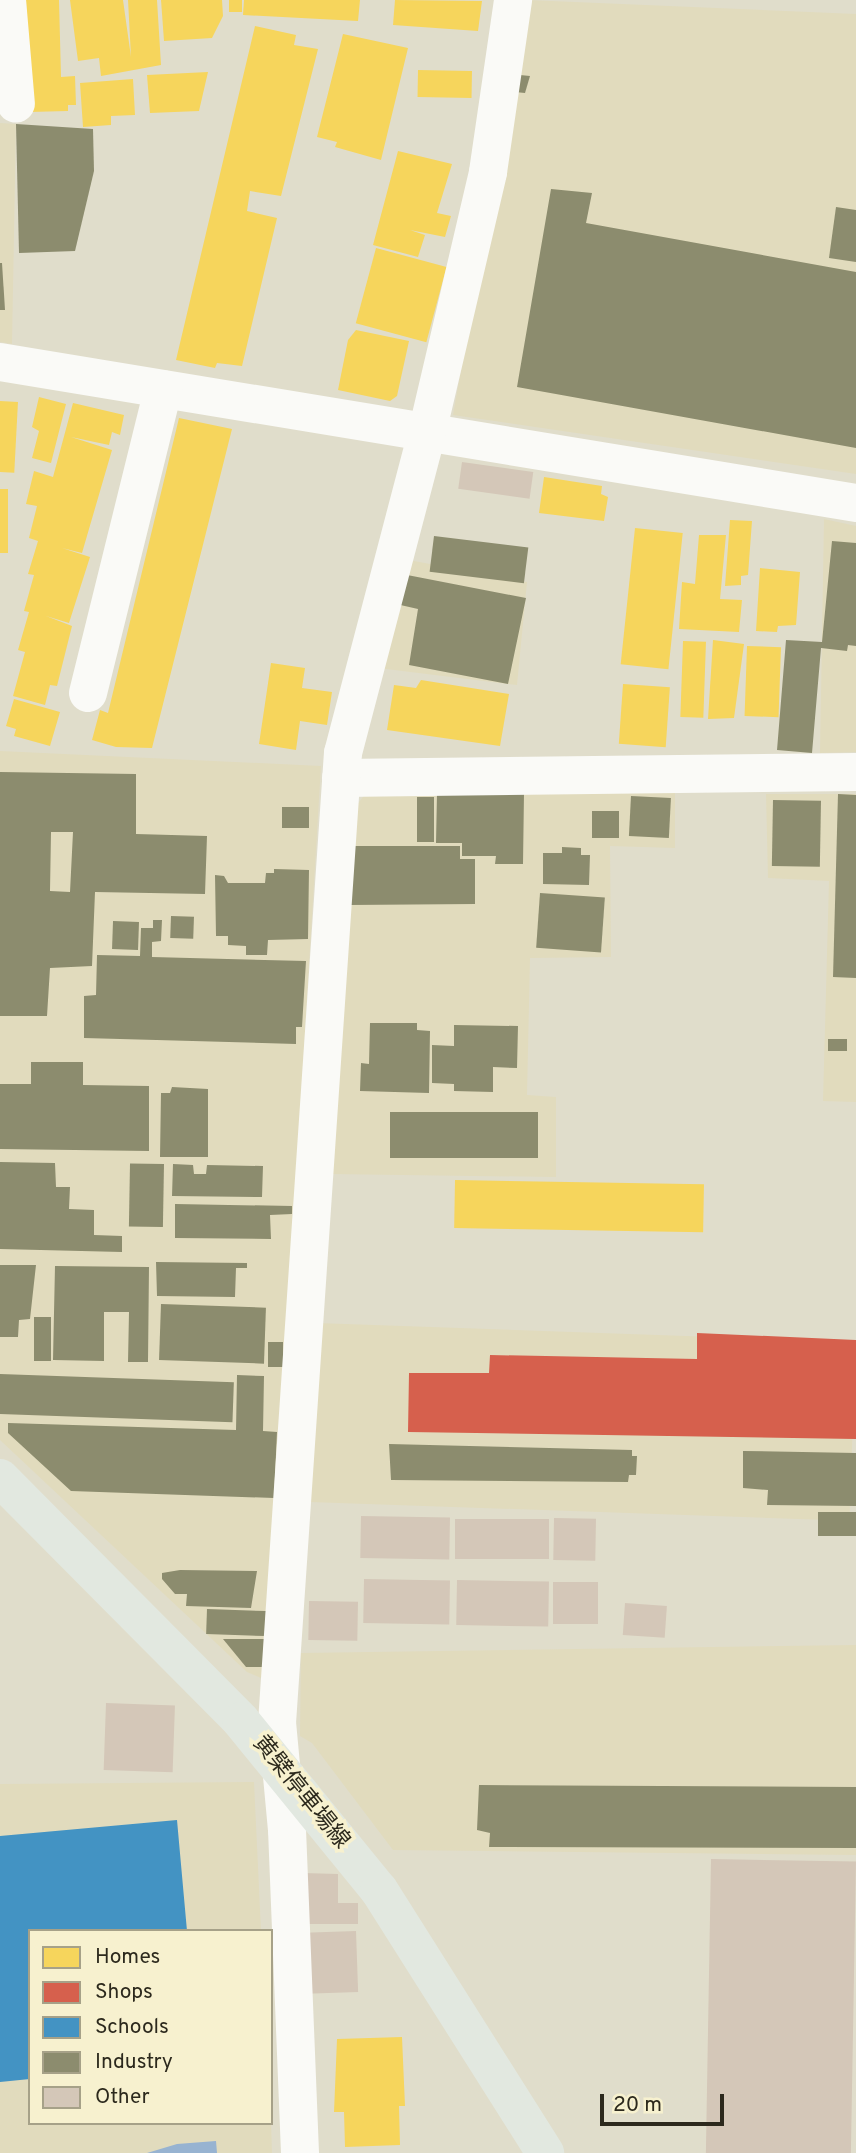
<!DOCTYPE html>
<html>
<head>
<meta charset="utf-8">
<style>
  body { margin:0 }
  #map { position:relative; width:856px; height:2153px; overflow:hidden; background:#e0ddcb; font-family:Overpass,"Noto Sans JP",sans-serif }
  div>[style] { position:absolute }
  .built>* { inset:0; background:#e1dbbd; transform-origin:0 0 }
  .water>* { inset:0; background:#97b3d1 }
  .homes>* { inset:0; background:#f6d55c; transform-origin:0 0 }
  .shops>* { inset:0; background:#d6604d }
  .schools>* { inset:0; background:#4393c3 }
  .industry>* { inset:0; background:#8c8c6e; transform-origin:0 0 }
  .building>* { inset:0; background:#d4c7b8; transform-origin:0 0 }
  .minor>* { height:38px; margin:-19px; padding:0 19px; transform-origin:19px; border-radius:19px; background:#fafaf7 }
  .major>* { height:38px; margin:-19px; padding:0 19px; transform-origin:19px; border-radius:19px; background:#e2e8e0 }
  span { translate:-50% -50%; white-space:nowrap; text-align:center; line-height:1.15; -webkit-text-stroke:7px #f7f1cf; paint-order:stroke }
  .street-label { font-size:23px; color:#2c291d }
  .legend { position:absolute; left:28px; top:1929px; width:245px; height:196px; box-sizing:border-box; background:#f7f1cf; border:2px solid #a6a188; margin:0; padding:9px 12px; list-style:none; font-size:21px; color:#2c291d }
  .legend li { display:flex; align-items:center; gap:14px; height:35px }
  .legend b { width:35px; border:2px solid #a6a188 }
  .scale { position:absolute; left:600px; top:2094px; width:124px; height:32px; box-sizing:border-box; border:4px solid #2c291d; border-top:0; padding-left:9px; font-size:21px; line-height:24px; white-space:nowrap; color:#2c291d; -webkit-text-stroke:5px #f7f1cf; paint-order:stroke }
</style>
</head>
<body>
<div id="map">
  <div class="built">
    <i style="clip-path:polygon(527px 0,856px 14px,856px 474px,453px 415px)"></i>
    <i style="clip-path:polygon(0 123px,16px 124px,12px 344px,0 342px)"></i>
    <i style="clip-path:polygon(824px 519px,856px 526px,856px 752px,820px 753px)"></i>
    <i style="clip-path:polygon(403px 559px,527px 582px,517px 685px,378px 668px)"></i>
    <i style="clip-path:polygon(0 751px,321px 766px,266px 1680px,247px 1672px,0 1440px)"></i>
    <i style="clip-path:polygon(370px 788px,675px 789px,675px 848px,610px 846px,611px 957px,530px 958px,527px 1095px,556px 1097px,556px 1177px,329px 1174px,352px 811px)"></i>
    <i style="clip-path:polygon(766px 794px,856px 794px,856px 1102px,823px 1101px,829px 881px,768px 878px)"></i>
    <i style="left:316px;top:1323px;width:540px;height:179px;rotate:2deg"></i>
    <i style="clip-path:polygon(856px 1645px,856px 1855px,393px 1850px,312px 1743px,300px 1736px,301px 1653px)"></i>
    <i style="clip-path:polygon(254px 1782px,261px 1931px,30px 1931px,30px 2123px,271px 2123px,272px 2153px,0 2153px,0 1784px)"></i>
  </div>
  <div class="water">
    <i style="clip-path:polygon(216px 2141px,217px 2153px,147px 2153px,177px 2144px)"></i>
  </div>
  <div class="homes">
    <i style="clip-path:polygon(26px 0,59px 0,61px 77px,75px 76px,76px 105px,68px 105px,68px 111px,29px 112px)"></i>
    <i style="clip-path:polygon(70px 0,123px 0,131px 57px,128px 0,157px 0,161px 65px,101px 76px,99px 58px,78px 61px)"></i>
    <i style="clip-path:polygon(161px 0,222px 0,223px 16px,212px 38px,164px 41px)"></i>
    <i style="left:229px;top:0;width:13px;height:12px"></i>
    <i style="clip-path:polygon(244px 0,360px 0,358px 21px,243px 15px)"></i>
    <i style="clip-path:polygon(395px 0,482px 1px,478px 31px,393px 25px)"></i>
    <i style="clip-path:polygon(255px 26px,296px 35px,294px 45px,318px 49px,281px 196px,250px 191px,247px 211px,277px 218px,242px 366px,217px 363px,215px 368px,176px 360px)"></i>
    <i style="clip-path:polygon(343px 34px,408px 48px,381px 160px,335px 147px,337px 142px,317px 137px)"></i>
    <i style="left:418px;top:70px;width:54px;height:27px;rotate:1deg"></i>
    <i style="clip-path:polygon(208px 72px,199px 111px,150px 113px,147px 75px)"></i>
    <i style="clip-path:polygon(133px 79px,135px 115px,111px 116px,111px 125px,83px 127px,80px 83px)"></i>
    <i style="clip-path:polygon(398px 151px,452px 164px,437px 213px,451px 216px,445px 237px,410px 230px,425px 235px,418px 257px,373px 245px)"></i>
    <i style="left:376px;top:248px;width:73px;height:78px;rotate:15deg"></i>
    <i style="clip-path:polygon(356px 330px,409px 341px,397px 396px,390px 401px,338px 390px,348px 340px)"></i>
    <i style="clip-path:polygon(39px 397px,66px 404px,51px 463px,32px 458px,39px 431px,32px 427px)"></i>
    <i style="left:0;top:401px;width:18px;height:71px;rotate:3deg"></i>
    <i style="clip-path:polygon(73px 403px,124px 415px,120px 435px,112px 432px,109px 445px,71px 437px,112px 450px,82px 553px,62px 548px,90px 557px,69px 623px,46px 616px,72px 626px,57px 686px,50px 685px,45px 705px,13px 696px,25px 652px,18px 650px,29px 612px,24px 611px,34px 575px,28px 574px,38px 541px,29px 538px,37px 506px,26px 504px,34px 471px,53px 477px)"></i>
    <i style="clip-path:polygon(179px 418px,232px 429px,152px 748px,116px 747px,92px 740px,100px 710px,108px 713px)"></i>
    <i style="clip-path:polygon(544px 477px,602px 486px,601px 494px,608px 497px,604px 521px,539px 513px)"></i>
    <i style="left:0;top:489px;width:8px;height:64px"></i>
    <i style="clip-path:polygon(730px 520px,752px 521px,748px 575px,741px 576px,741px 585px,725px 586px)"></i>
    <i style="left:635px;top:528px;width:48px;height:137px;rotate:6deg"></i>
    <i style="clip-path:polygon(699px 535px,726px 535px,720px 599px,742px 600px,739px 632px,679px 629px,682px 582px,695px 584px)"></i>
    <i style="clip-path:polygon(760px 568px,800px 572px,796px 625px,778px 626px,777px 632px,756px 631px)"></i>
    <i style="clip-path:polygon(713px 640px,744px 644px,734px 718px,708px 719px)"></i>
    <i style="left:683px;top:641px;width:23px;height:76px;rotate:2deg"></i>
    <i style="left:747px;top:646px;width:34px;height:70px;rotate:2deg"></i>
    <i style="clip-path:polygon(271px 663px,305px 668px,302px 688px,332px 692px,327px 725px,300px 721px,296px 750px,259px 744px)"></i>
    <i style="clip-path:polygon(421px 680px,509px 694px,500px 746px,387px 730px,394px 685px,416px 688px)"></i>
    <i style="left:623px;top:684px;width:47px;height:60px;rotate:4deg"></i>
    <i style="clip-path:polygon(14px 699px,60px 712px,50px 746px,14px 736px,16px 729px,6px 726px)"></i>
    <i style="left:455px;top:1180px;width:249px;height:48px;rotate:1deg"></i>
    <i style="clip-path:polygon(402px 2037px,405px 2106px,399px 2106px,400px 2145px,345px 2147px,344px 2112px,334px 2112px,337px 2039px)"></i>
  </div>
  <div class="shops">
    <i style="clip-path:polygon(697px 1333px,856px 1340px,856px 1439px,408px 1432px,409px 1373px,489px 1373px,490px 1355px,697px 1359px)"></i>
  </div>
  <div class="schools">
    <i style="clip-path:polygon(177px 1820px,187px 1931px,30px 1931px,30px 2079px,0 2082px,0 1836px)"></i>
  </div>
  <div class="industry">
    <i style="clip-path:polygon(520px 75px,530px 76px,525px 93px,515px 92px)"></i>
    <i style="clip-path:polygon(16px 124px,93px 129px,94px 171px,75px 251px,19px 253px)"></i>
    <i style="clip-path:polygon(551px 189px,592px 193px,586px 223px,856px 272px,856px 448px,517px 387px)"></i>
    <i style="clip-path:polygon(836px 207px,856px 210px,856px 262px,829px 258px)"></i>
    <i style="clip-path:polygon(0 263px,2px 263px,5px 310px,0 310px)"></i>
    <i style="left:434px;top:536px;width:95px;height:36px;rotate:7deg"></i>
    <i style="clip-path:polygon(832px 541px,856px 543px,856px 646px,848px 645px,847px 651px,821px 648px,812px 753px,777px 750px,786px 640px,822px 642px)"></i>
    <i style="clip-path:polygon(402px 574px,526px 598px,508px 684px,409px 665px,418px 609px,396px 604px)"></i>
    <i style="clip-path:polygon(evenodd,0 772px,136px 774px,136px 834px,207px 836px,205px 894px,95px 892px,92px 966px,50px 968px,47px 1016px,0 1016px,0 772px,51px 832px,73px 832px,70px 892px,50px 891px,51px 832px)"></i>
    <i style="clip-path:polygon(437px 793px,524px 793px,523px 864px,495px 864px,496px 856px,462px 856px,462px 843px,436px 843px)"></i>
    <i style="clip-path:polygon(838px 794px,856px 795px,856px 978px,833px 977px)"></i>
    <i style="left:631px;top:796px;width:40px;height:40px;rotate:3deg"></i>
    <i style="left:434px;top:797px;width:45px;height:17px;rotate:90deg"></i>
    <i style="left:773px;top:800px;width:48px;height:66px;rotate:1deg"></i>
    <i style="left:282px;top:807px;width:27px;height:21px"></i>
    <i style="left:592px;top:811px;width:27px;height:27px"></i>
    <i style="clip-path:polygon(349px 846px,460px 846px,460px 859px,475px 859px,475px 904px,348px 905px)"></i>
    <i style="clip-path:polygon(562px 847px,581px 848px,581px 855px,590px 855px,589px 885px,543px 884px,543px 853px,562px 853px)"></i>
    <i style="clip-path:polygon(274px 869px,309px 870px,308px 939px,268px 940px,267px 955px,246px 955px,246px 946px,228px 945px,228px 936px,216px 936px,215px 875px,224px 876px,228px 883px,265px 883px,266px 873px,274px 873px)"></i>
    <i style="left:540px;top:893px;width:65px;height:55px;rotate:4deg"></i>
    <i style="left:171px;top:916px;width:23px;height:22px;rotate:2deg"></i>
    <i style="clip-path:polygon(153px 920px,162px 920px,161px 941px,152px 942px,152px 957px,306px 961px,302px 1027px,296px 1027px,296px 1044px,84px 1038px,84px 996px,96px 995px,97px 955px,140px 956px,141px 928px,153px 928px)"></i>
    <i style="left:139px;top:922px;width:28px;height:26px;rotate:92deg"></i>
    <i style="clip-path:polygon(370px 1023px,417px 1023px,417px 1030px,430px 1031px,429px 1093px,360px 1091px,361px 1063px,369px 1064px)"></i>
    <i style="clip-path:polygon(454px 1025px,518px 1026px,517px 1068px,493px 1067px,493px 1092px,454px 1091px,454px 1084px,432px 1083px,432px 1045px,454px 1046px)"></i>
    <i style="left:828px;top:1039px;width:19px;height:12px"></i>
    <i style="clip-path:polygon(31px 1062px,83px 1062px,83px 1085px,149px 1086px,149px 1151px,0 1149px,0 1084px,31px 1084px)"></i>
    <i style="clip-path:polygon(172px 1087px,208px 1089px,208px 1157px,160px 1157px,161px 1093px,170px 1093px)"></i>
    <i style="left:390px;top:1112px;width:148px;height:46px"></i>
    <i style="clip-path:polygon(0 1162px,55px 1163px,56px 1187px,70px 1187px,69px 1209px,94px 1210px,94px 1235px,122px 1236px,122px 1252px,0 1249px)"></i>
    <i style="left:164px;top:1164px;width:63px;height:34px;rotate:91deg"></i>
    <i style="clip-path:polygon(173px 1164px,193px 1165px,194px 1174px,206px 1174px,207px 1165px,263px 1166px,262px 1197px,172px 1196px)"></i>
    <i style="clip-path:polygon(175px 1204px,292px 1206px,292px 1214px,270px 1215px,271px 1239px,175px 1238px)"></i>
    <i style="clip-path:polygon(156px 1262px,247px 1263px,247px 1268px,236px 1268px,235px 1297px,157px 1296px)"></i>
    <i style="clip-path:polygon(0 1265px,36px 1265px,30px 1319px,19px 1320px,18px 1337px,0 1337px)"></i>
    <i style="clip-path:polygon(55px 1266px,149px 1267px,148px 1362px,128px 1362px,129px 1312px,104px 1312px,104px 1361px,53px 1360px)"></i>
    <i style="left:161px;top:1304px;width:105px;height:56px;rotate:2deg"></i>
    <i style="left:51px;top:1317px;width:44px;height:17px;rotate:90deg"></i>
    <i style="left:268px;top:1342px;width:15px;height:25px"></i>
    <i style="left:0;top:1374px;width:234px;height:40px;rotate:2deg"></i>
    <i style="clip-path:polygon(237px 1375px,264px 1376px,263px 1431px,277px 1432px,274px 1498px,71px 1491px,8px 1433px,8px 1423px,236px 1430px)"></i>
    <i style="clip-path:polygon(389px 1444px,632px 1450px,632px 1456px,637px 1456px,636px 1475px,629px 1475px,628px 1482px,391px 1480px)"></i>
    <i style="clip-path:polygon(743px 1451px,856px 1453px,856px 1506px,767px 1505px,768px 1490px,743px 1488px)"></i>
    <i style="left:818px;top:1512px;width:38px;height:24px"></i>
    <i style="clip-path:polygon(180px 1570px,257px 1571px,251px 1608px,186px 1606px,187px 1594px,175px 1594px,162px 1579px,162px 1573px)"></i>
    <i style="left:207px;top:1609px;width:59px;height:25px;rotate:2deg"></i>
    <i style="clip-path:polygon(223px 1639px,264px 1639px,263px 1667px,246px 1667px)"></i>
    <i style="clip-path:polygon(479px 1785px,856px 1787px,856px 1848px,489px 1847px,490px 1833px,477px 1830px)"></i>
  </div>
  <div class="building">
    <i style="left:462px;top:462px;width:72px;height:27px;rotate:8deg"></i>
    <i style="left:361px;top:1516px;width:89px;height:42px;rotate:1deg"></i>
    <i style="left:554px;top:1518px;width:42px;height:42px;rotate:1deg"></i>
    <i style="left:455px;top:1519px;width:94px;height:40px"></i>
    <i style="left:364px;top:1579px;width:86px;height:44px;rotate:1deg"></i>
    <i style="left:457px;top:1580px;width:92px;height:45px;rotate:1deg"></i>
    <i style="left:553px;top:1582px;width:45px;height:42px"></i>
    <i style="left:309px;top:1601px;width:49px;height:39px;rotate:1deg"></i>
    <i style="left:625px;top:1603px;width:42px;height:32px;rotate:4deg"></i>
    <i style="left:106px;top:1703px;width:69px;height:67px;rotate:2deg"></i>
    <i style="left:711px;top:1859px;width:145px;height:294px;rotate:1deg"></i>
    <i style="clip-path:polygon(303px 1873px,338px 1874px,338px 1903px,358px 1903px,358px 1924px,302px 1924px)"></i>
    <i style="left:356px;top:1931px;width:61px;height:52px;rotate:88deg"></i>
  </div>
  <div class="minor">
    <i style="left:7px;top:0;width:104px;rotate:85.1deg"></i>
    <i style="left:0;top:362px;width:868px;rotate:9.35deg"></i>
    <i style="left:88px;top:693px;width:313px;rotate:-76.1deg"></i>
    <i style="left:341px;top:778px;width:515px;rotate:-0.67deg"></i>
    <i style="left:300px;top:2153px;width:323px;rotate:-92.3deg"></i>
    <i style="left:287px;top:1830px;width:107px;rotate:-95.3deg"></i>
    <i style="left:277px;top:1723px;width:972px;rotate:-86.11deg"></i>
    <i style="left:343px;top:753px;width:327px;rotate:-75.3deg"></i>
    <i style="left:426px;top:437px;width:272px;rotate:-76.8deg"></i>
    <i style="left:488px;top:172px;width:174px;rotate:-81.7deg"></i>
  </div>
  <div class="major">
    <i style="left:0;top:1478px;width:342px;rotate:45.2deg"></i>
    <i style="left:241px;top:1721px;width:218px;rotate:50.8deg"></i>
    <i style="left:379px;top:1890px;width:311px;rotate:57.7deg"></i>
  </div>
  <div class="street-label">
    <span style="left:300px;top:1793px;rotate:51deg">黄檗停車場線</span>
  </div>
  <ul class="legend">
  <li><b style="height:19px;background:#f6d55c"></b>Homes</li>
  <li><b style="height:19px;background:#d6604d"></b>Shops</li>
  <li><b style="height:19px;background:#4393c3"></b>Schools</li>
  <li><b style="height:19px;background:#8c8c6e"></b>Industry</li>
  <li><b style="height:19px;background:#d4c7b8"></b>Other</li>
  </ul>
  <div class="scale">20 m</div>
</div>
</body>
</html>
